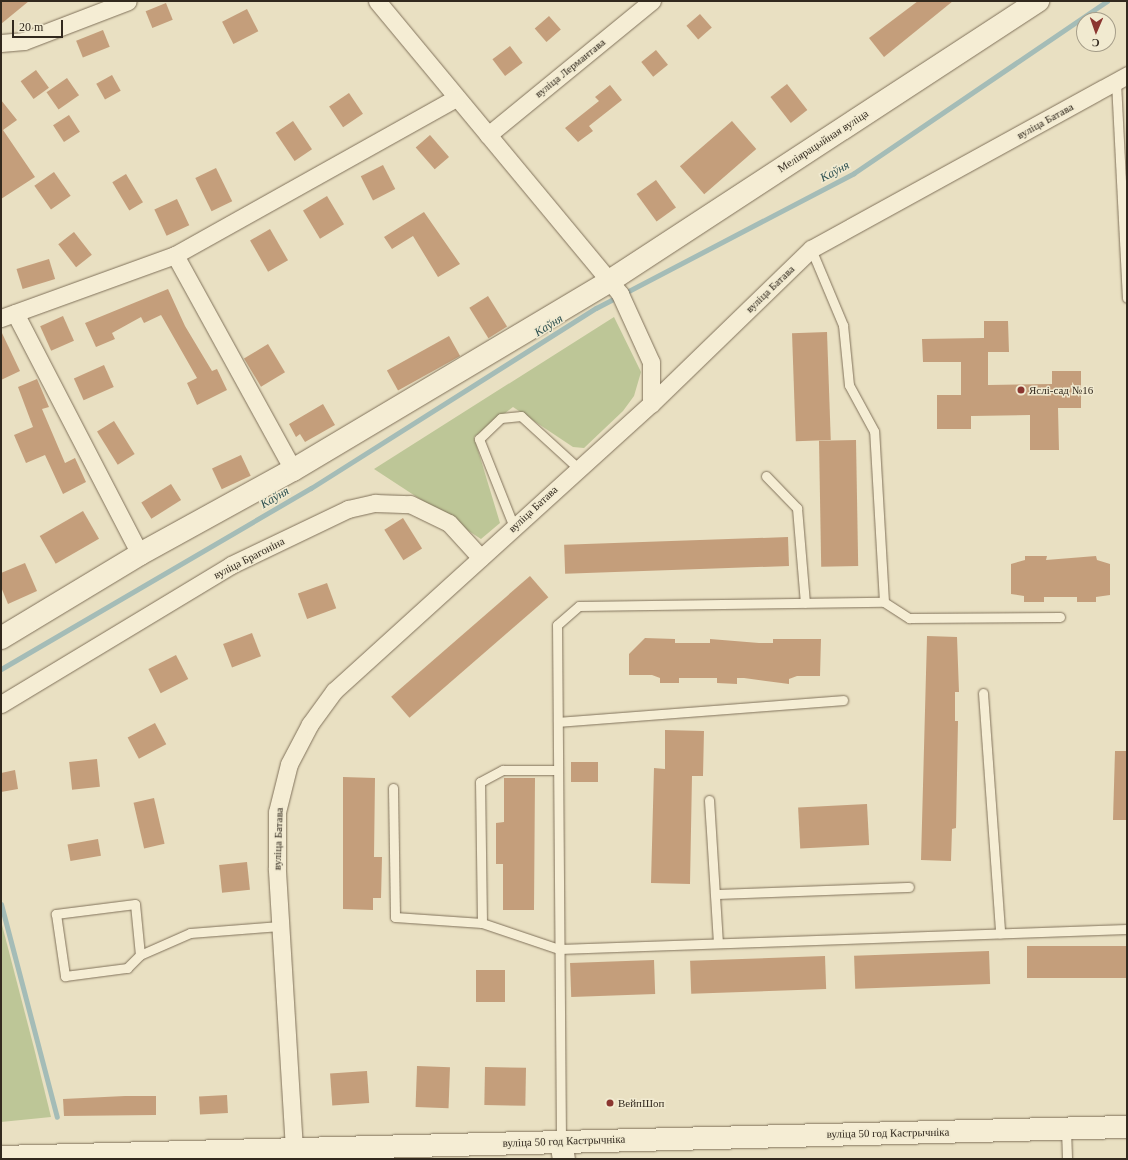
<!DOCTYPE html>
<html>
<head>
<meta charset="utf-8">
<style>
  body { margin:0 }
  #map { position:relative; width:1128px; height:1160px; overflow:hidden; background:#e9e0c2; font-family:Georgia,serif }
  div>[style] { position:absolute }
  .green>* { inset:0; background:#bdc697 }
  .stream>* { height:5px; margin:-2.5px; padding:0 2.5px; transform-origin:2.5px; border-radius:2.5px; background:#a4bcb7 }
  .building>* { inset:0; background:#c49e7b; transform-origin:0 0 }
  .roads { filter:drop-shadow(0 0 1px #81725b) drop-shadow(0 0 1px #81725b) }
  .service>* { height:9px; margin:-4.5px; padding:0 4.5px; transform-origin:4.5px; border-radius:4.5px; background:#f5edd4 }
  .minor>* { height:17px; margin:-8.5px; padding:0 8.5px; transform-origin:8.5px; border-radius:8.5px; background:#f5edd4 }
  .tertiary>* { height:22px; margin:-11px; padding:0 11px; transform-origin:11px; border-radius:11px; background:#f5edd4 }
  .secondary>* { height:22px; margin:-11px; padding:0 11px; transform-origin:11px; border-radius:11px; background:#f5edd4 }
  .dots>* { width:11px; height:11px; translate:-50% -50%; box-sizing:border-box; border:2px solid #f1ead0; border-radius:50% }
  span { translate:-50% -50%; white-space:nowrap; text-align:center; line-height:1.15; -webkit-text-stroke:3px #f1ead0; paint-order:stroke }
  .street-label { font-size:11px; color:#32291e }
  .poi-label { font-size:11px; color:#32291e }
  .left { translate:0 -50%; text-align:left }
  .water-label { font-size:12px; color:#2e5151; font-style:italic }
  .frame { position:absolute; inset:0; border:2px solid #32291e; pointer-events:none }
  .north { position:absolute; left:1076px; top:12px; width:40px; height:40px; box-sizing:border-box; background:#f1ead0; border:1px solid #a59d89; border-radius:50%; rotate:182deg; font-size:11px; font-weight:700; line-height:16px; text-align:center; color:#32291e }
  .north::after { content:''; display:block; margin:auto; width:14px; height:18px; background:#8b3630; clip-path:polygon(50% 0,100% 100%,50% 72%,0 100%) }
  .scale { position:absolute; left:12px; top:20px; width:51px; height:18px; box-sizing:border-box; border:2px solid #32291e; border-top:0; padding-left:5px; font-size:12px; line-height:14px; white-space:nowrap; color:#32291e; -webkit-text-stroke:3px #f1ead0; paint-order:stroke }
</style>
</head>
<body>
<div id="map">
  <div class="green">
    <i style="clip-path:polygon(614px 317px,641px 372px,634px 396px,623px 411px,584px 448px,573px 447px,513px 407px,474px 437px,500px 523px,481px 539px,374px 469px)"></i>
    <i style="clip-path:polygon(1px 921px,34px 1048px,51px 1117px,1px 1122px)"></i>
  </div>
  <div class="stream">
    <i style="left:1px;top:669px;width:359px;rotate:-30.3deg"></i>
    <i style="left:311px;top:488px;width:337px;rotate:-32.3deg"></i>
    <i style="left:596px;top:308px;width:291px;rotate:-27.6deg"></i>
    <i style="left:854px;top:173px;width:306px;rotate:-34.2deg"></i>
    <i style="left:1px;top:904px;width:220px;rotate:75.3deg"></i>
  </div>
  <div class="building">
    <i style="clip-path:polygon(1px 1px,29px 1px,1px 24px)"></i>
    <i style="clip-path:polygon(918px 1px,953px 1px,884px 57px,869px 38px)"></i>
    <i style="left:166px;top:3px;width:18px;height:22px;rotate:68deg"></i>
    <i style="left:247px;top:9px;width:25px;height:28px;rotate:63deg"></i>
    <i style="left:700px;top:14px;width:18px;height:18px;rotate:49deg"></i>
    <i style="left:549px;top:16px;width:18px;height:19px;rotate:49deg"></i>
    <i style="left:103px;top:30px;width:18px;height:29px;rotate:68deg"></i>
    <i style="left:510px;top:46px;width:21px;height:22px;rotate:53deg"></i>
    <i style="left:656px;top:50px;width:19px;height:19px;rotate:51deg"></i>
    <i style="left:36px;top:70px;width:22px;height:19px;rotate:54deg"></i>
    <i style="left:112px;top:75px;width:18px;height:18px;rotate:61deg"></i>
    <i style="left:67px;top:78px;width:21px;height:25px;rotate:55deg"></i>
    <i style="left:787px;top:84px;width:33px;height:21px;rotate:52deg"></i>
    <i style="clip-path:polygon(610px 85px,622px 100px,589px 126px,593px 131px,578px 142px,565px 128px,599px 101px,595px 97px)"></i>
    <i style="left:349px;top:93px;width:25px;height:24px;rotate:56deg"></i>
    <i style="clip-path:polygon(1px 100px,17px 120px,3px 130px,35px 177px,1px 199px)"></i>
    <i style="left:69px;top:115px;width:20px;height:19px;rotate:57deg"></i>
    <i style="left:293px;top:121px;width:34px;height:21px;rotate:56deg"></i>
    <i style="left:732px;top:121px;width:37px;height:69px;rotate:49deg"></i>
    <i style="left:430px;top:135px;width:29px;height:19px;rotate:49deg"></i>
    <i style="left:383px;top:165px;width:27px;height:25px;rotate:63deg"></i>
    <i style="left:216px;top:168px;width:37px;height:23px;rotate:64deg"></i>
    <i style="left:54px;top:172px;width:29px;height:24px;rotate:55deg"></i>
    <i style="left:126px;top:174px;width:33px;height:16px;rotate:59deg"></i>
    <i style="left:656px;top:180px;width:34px;height:24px;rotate:54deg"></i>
    <i style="left:327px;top:196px;width:33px;height:28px;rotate:59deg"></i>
    <i style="left:177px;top:199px;width:29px;height:25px;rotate:65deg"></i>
    <i style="clip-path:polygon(424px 212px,460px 264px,438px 277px,413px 236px,392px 249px,384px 237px)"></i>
    <i style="left:270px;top:229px;width:36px;height:23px;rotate:60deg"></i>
    <i style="left:74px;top:232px;width:29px;height:20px;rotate:52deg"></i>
    <i style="left:49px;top:259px;width:21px;height:34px;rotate:73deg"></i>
    <i style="clip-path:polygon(168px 289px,185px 326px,212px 371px,217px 369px,227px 390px,197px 405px,187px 383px,197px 378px,161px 315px,144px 323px,141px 317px,112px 333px,115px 339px,96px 347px,85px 323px)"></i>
    <i style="left:488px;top:296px;width:36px;height:22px;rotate:58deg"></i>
    <i style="left:63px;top:316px;width:27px;height:25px;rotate:66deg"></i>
    <i style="clip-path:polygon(984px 321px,1008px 321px,1009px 352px,988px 352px,988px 385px,1052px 384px,1052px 371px,1081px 371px,1081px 408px,1058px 408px,1059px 450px,1030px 450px,1030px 415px,971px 416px,971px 429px,937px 429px,937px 395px,961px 395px,961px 362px,923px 362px,922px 339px,984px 338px)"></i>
    <i style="clip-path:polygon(1px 331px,20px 371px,1px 380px)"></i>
    <i style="left:827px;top:332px;width:108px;height:35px;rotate:88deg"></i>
    <i style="left:449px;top:336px;width:23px;height:71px;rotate:61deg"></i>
    <i style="left:268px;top:344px;width:33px;height:28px;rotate:59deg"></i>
    <i style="left:104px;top:365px;width:24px;height:33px;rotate:66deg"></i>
    <i style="clip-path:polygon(37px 379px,49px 407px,42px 409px,65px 463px,75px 458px,86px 482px,63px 494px,45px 455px,26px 463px,14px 435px,33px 427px,18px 387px)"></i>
    <i style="clip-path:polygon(323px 404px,335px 425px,305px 442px,300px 434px,296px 437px,289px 424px)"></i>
    <i style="left:114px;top:421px;width:39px;height:20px;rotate:58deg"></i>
    <i style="left:856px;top:440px;width:126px;height:37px;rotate:89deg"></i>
    <i style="left:241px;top:455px;width:23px;height:32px;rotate:65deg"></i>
    <i style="left:171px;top:484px;width:19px;height:35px;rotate:58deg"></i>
    <i style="left:83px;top:511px;width:32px;height:50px;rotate:60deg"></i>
    <i style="left:403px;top:518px;width:36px;height:22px;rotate:58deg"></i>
    <i style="left:788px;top:537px;width:29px;height:224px;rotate:88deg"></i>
    <i style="clip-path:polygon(1025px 556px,1047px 556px,1046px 560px,1096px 556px,1097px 560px,1110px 564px,1110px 595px,1096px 597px,1096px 602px,1077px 602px,1077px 597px,1044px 597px,1044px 602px,1024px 602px,1024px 596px,1011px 594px,1011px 564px,1025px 560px)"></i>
    <i style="clip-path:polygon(25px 563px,37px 591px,8px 604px,1px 587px,1px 573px)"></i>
    <i style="left:530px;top:576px;width:28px;height:184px;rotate:49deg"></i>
    <i style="left:327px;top:583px;width:27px;height:31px;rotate:70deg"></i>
    <i style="left:252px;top:633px;width:25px;height:31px;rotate:69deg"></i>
    <i style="clip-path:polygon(927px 636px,957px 637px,959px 692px,955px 692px,955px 721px,958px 721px,956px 828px,952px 829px,951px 861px,921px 860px)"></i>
    <i style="clip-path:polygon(645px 638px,675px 639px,675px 643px,710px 643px,710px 639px,759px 643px,773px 643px,773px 639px,821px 639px,820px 676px,797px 676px,789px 679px,789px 684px,744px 678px,737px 678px,737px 684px,717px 683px,717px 678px,679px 678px,679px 683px,660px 683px,660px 678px,652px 675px,629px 675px,629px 654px)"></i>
    <i style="left:176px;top:655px;width:27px;height:31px;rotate:63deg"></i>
    <i style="left:155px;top:723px;width:24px;height:31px;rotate:62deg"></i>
    <i style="clip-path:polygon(665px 730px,704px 731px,703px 776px,692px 776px,690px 884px,651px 883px,654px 768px,665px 769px)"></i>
    <i style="clip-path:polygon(1115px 751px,1127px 751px,1127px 820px,1113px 820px)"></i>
    <i style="left:97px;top:759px;width:28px;height:28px;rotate:84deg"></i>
    <i style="left:571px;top:762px;width:27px;height:20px"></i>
    <i style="clip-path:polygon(15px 770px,18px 789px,1px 792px,1px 773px)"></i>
    <i style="clip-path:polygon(343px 777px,375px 778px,374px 857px,382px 857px,381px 898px,373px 898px,373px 910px,343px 909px)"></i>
    <i style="clip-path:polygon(504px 778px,535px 778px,534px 910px,503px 910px,503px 864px,496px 864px,496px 823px,504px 822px)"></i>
    <i style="left:154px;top:798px;width:47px;height:21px;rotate:77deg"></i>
    <i style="left:867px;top:804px;width:41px;height:69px;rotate:87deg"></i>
    <i style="left:98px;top:839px;width:17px;height:31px;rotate:80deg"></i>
    <i style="left:247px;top:862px;width:28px;height:28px;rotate:84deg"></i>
    <i style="left:1127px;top:946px;width:32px;height:100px;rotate:90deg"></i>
    <i style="left:989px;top:951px;width:33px;height:135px;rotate:88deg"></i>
    <i style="left:825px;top:956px;width:33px;height:135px;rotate:88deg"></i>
    <i style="left:654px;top:960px;width:34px;height:84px;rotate:88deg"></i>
    <i style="left:476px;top:970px;width:29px;height:32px"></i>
    <i style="left:417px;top:1066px;width:33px;height:41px;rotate:2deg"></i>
    <i style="left:485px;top:1067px;width:41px;height:38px;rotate:1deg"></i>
    <i style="left:367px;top:1071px;width:32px;height:37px;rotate:86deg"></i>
    <i style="left:227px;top:1095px;width:18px;height:28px;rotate:87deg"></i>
    <i style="clip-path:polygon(125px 1096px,156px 1096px,156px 1115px,64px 1116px,63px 1099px)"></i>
  </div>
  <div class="roads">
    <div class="service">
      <i style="left:1116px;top:82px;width:216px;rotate:87.1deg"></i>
      <i style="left:766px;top:476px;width:45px;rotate:45.9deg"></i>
      <i style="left:797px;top:508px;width:95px;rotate:85.2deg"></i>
      <i style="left:514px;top:527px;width:95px;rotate:-111.7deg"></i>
      <i style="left:479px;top:439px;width:30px;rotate:-44deg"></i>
      <i style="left:501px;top:418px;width:20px;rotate:-6deg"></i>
      <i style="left:521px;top:416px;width:77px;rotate:42.4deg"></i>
      <i style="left:884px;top:602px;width:30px;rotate:33deg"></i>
      <i style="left:909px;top:618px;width:151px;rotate:-0.4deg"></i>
      <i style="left:983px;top:693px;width:241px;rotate:85.9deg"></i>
      <i style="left:558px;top:722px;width:286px;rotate:-4.4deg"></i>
      <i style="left:393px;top:788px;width:129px;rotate:89.1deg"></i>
      <i style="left:395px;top:917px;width:87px;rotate:3.9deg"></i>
      <i style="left:482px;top:923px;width:81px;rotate:18.7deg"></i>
      <i style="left:559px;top:949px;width:568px;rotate:-2.02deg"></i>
      <i style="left:709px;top:800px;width:143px;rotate:86.4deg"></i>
      <i style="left:715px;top:894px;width:194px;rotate:-2.1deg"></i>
      <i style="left:482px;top:923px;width:141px;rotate:-90.8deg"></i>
      <i style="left:480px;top:782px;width:26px;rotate:-28deg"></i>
      <i style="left:503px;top:770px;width:55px"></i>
      <i style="left:140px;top:955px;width:51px;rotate:-95.6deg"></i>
      <i style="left:135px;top:904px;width:80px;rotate:172.8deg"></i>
      <i style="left:56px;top:914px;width:63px;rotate:81.7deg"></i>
      <i style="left:65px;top:976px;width:63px;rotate:-7.4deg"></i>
      <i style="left:127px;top:968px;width:18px;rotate:-45deg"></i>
      <i style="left:140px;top:955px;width:55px;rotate:-23.7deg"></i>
      <i style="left:190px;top:933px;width:90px;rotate:-4.4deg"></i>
      <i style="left:1066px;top:1129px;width:30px;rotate:88deg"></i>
      <i style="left:561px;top:1141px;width:516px;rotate:-90.44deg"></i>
      <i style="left:557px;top:625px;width:29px;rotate:-41deg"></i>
      <i style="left:579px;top:606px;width:305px;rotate:-0.8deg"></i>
      <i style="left:884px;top:602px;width:171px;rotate:-93.3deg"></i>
      <i style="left:874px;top:431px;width:52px;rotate:-118.5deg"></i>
      <i style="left:849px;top:385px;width:60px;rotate:-95.7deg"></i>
      <i style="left:843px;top:325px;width:82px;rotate:-112.8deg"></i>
    </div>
    <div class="minor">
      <i style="left:377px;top:1px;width:381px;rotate:50.3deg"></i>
      <i style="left:620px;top:294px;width:75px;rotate:65.5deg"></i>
      <i style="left:651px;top:362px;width:42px;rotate:90deg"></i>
      <i style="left:1px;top:43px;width:23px;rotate:-5deg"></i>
      <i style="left:24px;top:41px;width:111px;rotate:-21deg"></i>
      <i style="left:488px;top:135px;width:212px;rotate:-39.3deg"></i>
      <i style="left:175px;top:255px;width:245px;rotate:61.2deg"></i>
      <i style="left:15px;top:313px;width:271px;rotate:62.6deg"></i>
      <i style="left:1px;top:318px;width:185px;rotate:-19.9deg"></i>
      <i style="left:175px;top:255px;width:322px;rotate:-29.2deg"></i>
      <i style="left:1px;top:704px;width:269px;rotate:-31.1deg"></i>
      <i style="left:231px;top:565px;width:130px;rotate:-25.6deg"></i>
      <i style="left:348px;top:509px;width:28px;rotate:-13deg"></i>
      <i style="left:375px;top:503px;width:35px;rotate:2deg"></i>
      <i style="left:410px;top:504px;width:43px;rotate:26deg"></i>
      <i style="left:449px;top:523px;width:47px;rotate:47.6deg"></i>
      <i style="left:294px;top:1149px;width:282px;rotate:-93.5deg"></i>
      <i style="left:277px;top:868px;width:56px;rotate:-90deg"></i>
      <i style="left:277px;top:812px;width:49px;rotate:-76deg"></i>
      <i style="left:289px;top:764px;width:45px;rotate:-62.3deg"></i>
      <i style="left:310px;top:724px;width:41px;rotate:-54deg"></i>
      <i style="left:334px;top:691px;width:428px;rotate:-42.2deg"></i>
      <i style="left:651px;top:404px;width:223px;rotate:-44.1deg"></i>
      <i style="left:811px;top:249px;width:361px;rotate:-28.8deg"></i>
    </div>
    <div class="tertiary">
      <i style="left:1px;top:638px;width:162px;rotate:-31.1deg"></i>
      <i style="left:140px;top:554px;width:175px;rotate:-28.8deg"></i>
      <i style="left:293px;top:470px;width:367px;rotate:-30.8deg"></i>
      <i style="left:608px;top:282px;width:514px;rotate:-33.16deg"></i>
      <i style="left:561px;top:1141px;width:18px;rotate:81deg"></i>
    </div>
    <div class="secondary">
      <i style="left:1px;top:1157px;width:1126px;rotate:-1.53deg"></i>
    </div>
  </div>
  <div class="dots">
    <i style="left:1021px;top:390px;background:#8b3630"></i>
    <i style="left:610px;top:1103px;background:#8b3630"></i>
  </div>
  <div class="street-label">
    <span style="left:570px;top:68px;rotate:-39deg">вуліца Лермантава</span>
    <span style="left:1045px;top:121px;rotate:-29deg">вуліца Батава</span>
    <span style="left:823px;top:141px;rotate:-33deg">Меліярацыйная вуліца</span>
    <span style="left:770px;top:289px;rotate:-44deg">вуліца Батава</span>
    <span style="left:533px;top:509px;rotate:-43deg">вуліца Батава</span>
    <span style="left:249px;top:558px;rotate:-27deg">вуліца Брагоніна</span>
    <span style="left:278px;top:839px;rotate:-88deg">вуліца Батава</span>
    <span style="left:888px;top:1133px;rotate:-1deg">вуліца 50 год Кастрычніка</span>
    <span style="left:564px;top:1141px;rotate:-2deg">вуліца 50 год Кастрычніка</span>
  </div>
  <div class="poi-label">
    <span class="left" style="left:1029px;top:390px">Яслі-сад №16</span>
    <span class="left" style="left:618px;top:1103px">ВейпШоп</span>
  </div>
  <div class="water-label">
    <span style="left:835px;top:172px;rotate:-28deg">Каўня</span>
    <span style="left:549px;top:326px;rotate:-32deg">Каўня</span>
    <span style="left:275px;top:498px;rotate:-30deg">Каўня</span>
  </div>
  <div class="frame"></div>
  <div class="north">С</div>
  <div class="scale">20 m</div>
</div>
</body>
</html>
